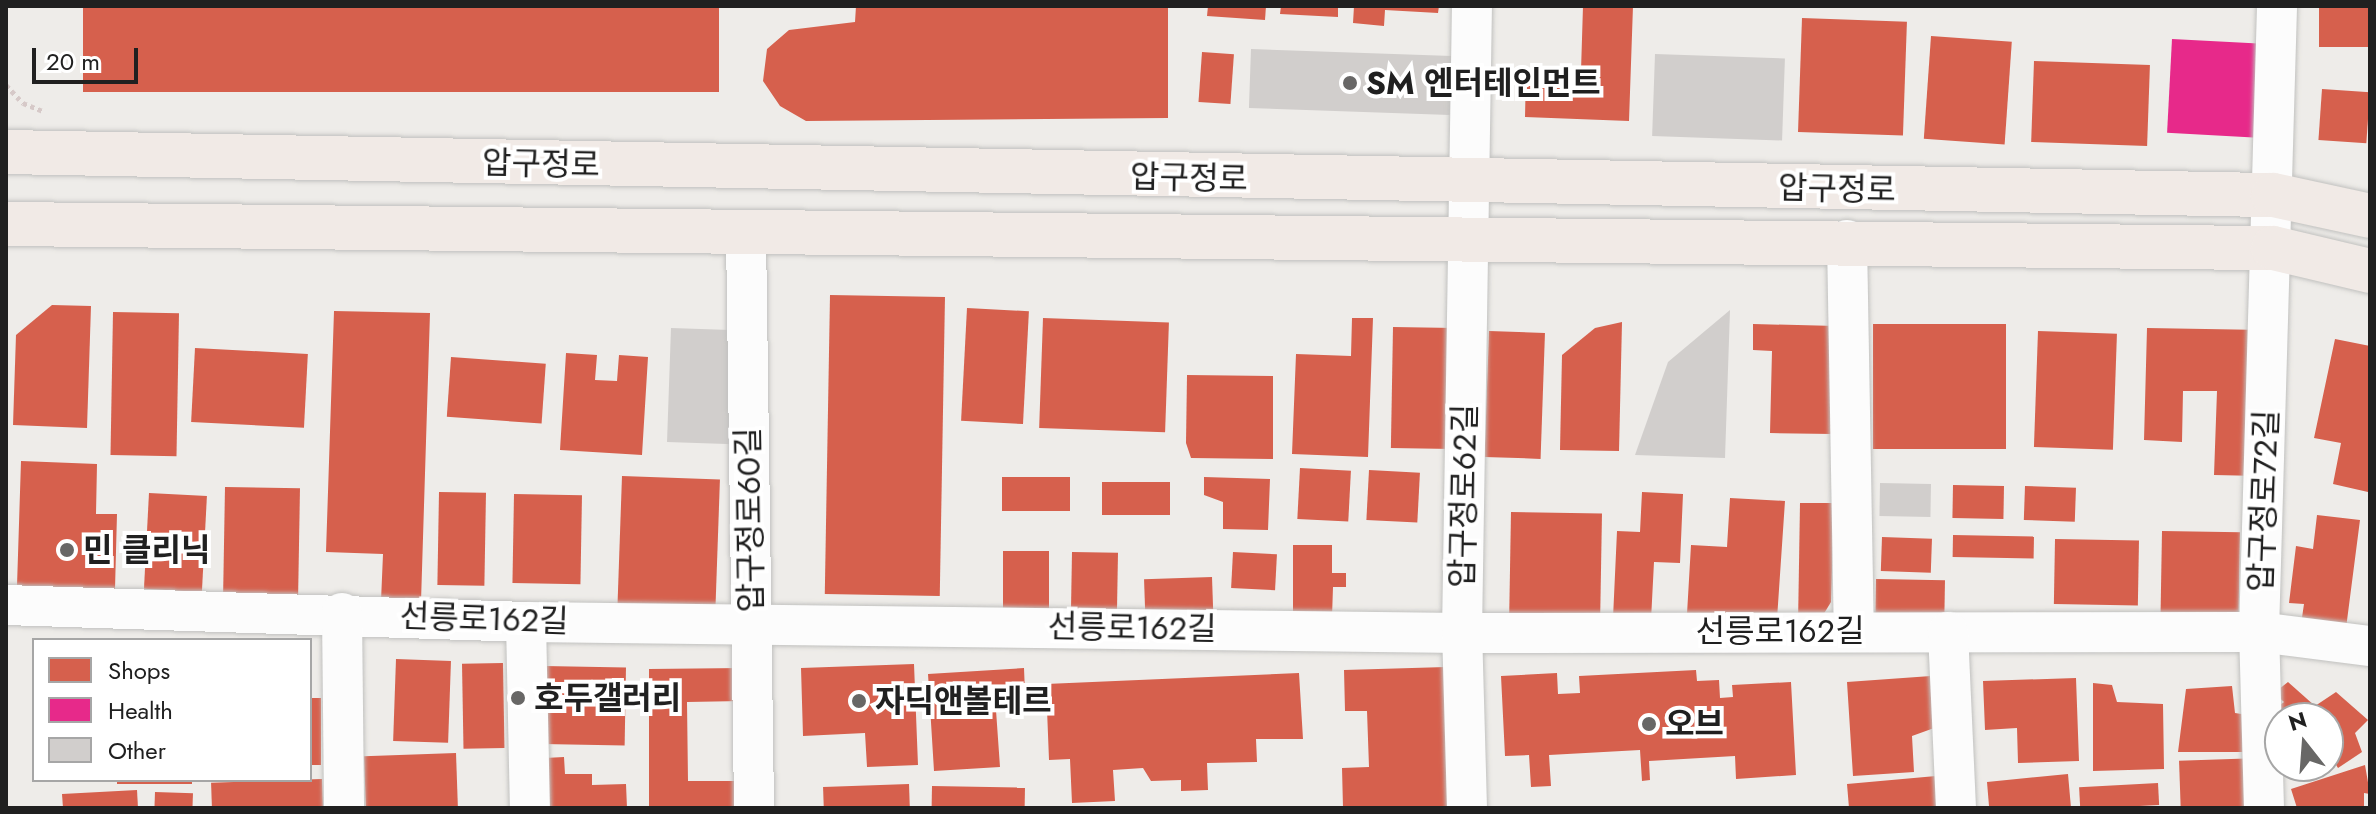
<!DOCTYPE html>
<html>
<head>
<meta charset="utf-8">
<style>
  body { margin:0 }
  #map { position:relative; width:2376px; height:814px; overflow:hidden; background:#eeece9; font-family:Jost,"Noto Sans KR",sans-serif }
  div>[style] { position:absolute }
  .shops>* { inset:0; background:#d6604d; transform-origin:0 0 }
  .health>* { inset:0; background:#e7298a; transform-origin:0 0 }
  .building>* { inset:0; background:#d1cecc; transform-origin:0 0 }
  .path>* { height:5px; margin-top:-2.5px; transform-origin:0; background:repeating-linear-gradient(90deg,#d6c9c8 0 4px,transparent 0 8px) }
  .roads { filter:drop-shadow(0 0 2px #c1c1bf) drop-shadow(0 0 2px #c1c1bf) }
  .minor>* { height:40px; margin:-20px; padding:0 20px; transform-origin:20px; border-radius:20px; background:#fcfcfc }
  .major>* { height:44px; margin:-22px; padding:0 22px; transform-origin:22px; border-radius:22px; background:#f1eae6 }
  .dots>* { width:22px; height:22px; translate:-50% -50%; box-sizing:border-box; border:4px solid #fff; border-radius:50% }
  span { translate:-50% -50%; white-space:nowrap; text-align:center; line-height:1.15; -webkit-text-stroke:8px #fff; paint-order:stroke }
  .poi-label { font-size:32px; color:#202020; font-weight:700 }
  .left { translate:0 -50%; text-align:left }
  .street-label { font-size:32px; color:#202020 }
  .frame { position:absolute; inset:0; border:8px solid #202020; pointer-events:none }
  .legend { position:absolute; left:32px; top:638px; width:280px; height:144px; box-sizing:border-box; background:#fff; border:2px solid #a6a6a6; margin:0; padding:10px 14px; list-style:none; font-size:24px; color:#202020 }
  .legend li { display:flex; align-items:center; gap:16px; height:40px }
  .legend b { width:40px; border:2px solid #a6a6a6 }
  .north { position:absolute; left:2264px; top:702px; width:80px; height:80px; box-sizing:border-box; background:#fff; border:2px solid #a6a6a6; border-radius:50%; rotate:343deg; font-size:22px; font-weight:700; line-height:32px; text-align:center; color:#202020 }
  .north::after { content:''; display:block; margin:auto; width:28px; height:36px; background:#686766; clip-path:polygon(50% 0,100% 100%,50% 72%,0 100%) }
  .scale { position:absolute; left:32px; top:48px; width:106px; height:36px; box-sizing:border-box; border:4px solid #202020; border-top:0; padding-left:10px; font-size:24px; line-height:28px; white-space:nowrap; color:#202020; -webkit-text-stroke:6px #fff; paint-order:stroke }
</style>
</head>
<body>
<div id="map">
  <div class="shops">
    <i style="left:83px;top:6px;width:636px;height:86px"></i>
    <i style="clip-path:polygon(856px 6px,1168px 6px,1168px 118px,806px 121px,780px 106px,763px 81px,767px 49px,789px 30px,855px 22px)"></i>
    <i style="clip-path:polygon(1208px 6px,1266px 6px,1265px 20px,1207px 16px)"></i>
    <i style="clip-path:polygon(1281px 6px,1338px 6px,1338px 17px,1280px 14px)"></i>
    <i style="clip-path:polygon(1354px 6px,1439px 6px,1438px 13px,1385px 10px,1384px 26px,1353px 23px)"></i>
    <i style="clip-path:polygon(1583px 6px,1633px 6px,1629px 121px,1525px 117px,1526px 70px,1581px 71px)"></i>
    <i style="left:2319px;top:6px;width:51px;height:41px"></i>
    <i style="left:1802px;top:18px;width:105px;height:114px;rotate:2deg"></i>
    <i style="left:1931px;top:36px;width:81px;height:103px;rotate:4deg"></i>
    <i style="left:1202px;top:52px;width:32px;height:50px;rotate:4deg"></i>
    <i style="left:2034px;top:61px;width:116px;height:81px;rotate:2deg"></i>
    <i style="left:2322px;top:89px;width:48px;height:51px;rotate:4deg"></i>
    <i style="left:830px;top:295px;width:115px;height:299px;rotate:1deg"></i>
    <i style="clip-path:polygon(52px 305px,91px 306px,87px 428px,13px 425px,16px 335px)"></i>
    <i style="left:967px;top:308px;width:62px;height:113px;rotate:3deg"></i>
    <i style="clip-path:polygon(334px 311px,430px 313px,421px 602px,381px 601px,383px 554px,326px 552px)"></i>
    <i style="left:113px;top:312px;width:66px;height:143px;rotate:1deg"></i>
    <i style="left:1043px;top:318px;width:126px;height:110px;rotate:2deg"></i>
    <i style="clip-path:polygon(1352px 318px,1373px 318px,1368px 457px,1292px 454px,1296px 354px,1351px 356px)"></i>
    <i style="clip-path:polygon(1622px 322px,1619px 451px,1560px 450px,1562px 355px,1595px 328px)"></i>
    <i style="clip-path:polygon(1753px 324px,1836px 326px,1833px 434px,1770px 433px,1772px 351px,1753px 350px)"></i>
    <i style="left:1873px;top:324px;width:133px;height:125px"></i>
    <i style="left:1393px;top:327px;width:62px;height:121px;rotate:1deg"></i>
    <i style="clip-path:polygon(2147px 328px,2264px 330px,2260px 476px,2214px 475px,2217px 391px,2183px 391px,2182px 442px,2144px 440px)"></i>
    <i style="left:1489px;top:331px;width:56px;height:126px;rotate:2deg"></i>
    <i style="left:2038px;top:331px;width:79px;height:116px;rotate:2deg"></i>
    <i style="clip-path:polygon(2335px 339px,2370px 346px,2368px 492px,2333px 484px,2341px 443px,2314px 438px)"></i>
    <i style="left:195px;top:348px;width:113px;height:74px;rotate:3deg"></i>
    <i style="clip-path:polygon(566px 353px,597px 355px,595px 380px,617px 381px,619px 355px,648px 357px,642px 455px,560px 450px)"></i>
    <i style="left:451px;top:357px;width:95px;height:60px;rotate:4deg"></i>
    <i style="clip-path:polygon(1187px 375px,1273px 376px,1273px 459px,1191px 458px,1186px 443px)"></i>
    <i style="clip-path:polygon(21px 461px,97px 464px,96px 514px,117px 514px,115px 589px,17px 586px)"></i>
    <i style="left:1300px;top:468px;width:51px;height:51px;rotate:3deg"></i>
    <i style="left:1369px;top:470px;width:51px;height:50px;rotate:3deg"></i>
    <i style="left:622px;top:476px;width:98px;height:134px;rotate:2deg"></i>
    <i style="left:1070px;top:477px;width:34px;height:68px;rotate:90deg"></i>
    <i style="clip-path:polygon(1204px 477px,1270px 479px,1268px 530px,1223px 529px,1223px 502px,1204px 495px)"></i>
    <i style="left:1170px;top:482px;width:33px;height:68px;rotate:90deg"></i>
    <i style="left:1953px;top:485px;width:51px;height:33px;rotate:1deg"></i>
    <i style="left:2025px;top:486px;width:51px;height:34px;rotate:2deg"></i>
    <i style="left:225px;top:487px;width:75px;height:107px;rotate:1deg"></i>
    <i style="left:439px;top:492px;width:47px;height:93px;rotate:1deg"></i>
    <i style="clip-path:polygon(1642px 492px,1683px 494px,1680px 563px,1654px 562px,1651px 620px,1613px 618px,1617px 531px,1640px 532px)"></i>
    <i style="left:149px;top:493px;width:58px;height:96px;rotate:3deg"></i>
    <i style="left:514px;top:494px;width:68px;height:89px;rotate:1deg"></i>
    <i style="clip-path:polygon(1730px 498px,1785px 501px,1777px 619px,1687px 614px,1691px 545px,1727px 547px)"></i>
    <i style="clip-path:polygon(1800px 503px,1834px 503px,1831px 602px,1817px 625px,1798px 625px)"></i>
    <i style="left:1511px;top:512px;width:91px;height:101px;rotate:1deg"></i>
    <i style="clip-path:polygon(2317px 515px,2360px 520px,2345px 636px,2300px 631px,2304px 604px,2289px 603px,2296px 546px,2313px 549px)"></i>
    <i style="left:2162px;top:531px;width:78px;height:83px;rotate:1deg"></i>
    <i style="left:1953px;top:535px;width:81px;height:22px;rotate:1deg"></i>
    <i style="left:1882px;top:537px;width:50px;height:34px;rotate:2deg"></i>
    <i style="left:2055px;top:539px;width:84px;height:65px;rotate:1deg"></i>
    <i style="clip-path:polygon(1293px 545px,1332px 545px,1332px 573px,1346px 573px,1346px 587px,1333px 587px,1332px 617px,1293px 617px)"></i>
    <i style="left:1003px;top:551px;width:46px;height:64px"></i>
    <i style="left:1072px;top:552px;width:46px;height:66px;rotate:1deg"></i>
    <i style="left:1233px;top:552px;width:44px;height:36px;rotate:3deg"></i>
    <i style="left:1212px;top:577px;width:33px;height:68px;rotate:88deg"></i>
    <i style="left:1876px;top:579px;width:69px;height:45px;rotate:1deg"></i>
    <i style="left:396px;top:659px;width:55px;height:82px;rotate:2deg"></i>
    <i style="left:503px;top:663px;width:85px;height:41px;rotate:89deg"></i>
    <i style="clip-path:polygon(914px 664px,918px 765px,867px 767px,865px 733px,803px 736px,801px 668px)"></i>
    <i style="left:544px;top:666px;width:82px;height:78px;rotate:1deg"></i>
    <i style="clip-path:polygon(1446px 667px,1450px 808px,1343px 808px,1342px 768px,1369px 767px,1367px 711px,1345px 711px,1344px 670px)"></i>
    <i style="clip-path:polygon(742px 668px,742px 701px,687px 702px,688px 781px,746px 781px,747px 808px,649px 808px,649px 669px)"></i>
    <i style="clip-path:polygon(1024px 668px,1025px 693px,995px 696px,1000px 767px,934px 771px,928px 674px)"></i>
    <i style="clip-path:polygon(1696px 670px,1697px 681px,1719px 680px,1720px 698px,1733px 697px,1732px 685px,1791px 682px,1796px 775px,1736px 779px,1735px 756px,1649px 761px,1650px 780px,1642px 781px,1640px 750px,1549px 755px,1551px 786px,1531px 787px,1529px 755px,1505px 756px,1501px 676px,1557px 673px,1558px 694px,1580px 693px,1579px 676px)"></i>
    <i style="clip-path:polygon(1299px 673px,1303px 739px,1256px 739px,1257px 762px,1207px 763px,1208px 790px,1181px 791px,1181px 780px,1151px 781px,1143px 768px,1113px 770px,1115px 801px,1072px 803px,1070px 759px,1049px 760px,1046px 684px)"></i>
    <i style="clip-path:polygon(1945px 675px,1948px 723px,1912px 736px,1914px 772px,1853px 776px,1847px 682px)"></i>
    <i style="clip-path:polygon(2076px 678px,2079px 761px,2018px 763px,2017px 728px,1985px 730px,1983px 681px)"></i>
    <i style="clip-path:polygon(2288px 682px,2315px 706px,2336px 692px,2368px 720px,2355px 733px,2362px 752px,2338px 768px,2328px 752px,2328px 718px,2280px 718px,2274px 710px,2284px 702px,2274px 693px)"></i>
    <i style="clip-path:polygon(2093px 683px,2112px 685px,2117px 702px,2163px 704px,2164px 769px,2093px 771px)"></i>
    <i style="clip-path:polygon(2232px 686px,2235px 713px,2248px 715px,2251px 752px,2178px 752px,2186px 689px)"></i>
    <i style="left:310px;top:698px;width:11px;height:67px"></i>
    <i style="left:456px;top:753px;width:55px;height:92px;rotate:88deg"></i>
    <i style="clip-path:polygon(564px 757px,565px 774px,592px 774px,592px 785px,626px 784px,627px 808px,546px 808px,545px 758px)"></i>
    <i style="left:2261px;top:758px;width:50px;height:82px;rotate:88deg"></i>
    <i style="clip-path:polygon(2365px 765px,2370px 794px,2364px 793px,2364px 808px,2297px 808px,2291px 789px)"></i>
    <i style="clip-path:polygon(2068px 774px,2071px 808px,1989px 806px,1987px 782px)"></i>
    <i style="clip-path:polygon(1936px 776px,1939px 806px,1849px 808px,1847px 784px)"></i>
    <i style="left:322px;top:779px;width:29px;height:111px;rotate:88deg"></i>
    <i style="left:117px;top:780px;width:75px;height:4px"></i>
    <i style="left:2158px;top:783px;width:22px;height:79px;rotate:87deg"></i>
    <i style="left:909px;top:784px;width:24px;height:86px;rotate:88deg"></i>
    <i style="left:932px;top:786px;width:93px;height:22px;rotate:1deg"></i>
    <i style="clip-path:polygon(137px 790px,138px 808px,63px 808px,62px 794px)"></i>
    <i style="left:155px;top:792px;width:38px;height:16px;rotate:2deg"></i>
  </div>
  <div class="health">
    <i style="left:2172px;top:39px;width:91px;height:94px;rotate:3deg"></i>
  </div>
  <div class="building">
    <i style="left:1251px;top:49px;width:201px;height:59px;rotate:2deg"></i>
    <i style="left:1655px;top:54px;width:130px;height:82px;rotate:2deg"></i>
    <i style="clip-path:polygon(1730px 310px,1725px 458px,1635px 455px,1668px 362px)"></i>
    <i style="left:671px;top:328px;width:67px;height:114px;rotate:2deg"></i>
    <i style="left:1880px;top:483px;width:51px;height:33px;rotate:1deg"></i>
  </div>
  <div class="path">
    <i style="left:6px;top:85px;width:25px;rotate:47deg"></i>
    <i style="left:23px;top:103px;width:22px;rotate:22deg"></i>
  </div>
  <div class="roads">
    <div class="minor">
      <i style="left:746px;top:233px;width:575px;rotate:89.2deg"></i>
      <i style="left:1847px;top:240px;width:390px;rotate:89deg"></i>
      <i style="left:6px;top:605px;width:520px;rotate:1.87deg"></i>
      <i style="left:526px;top:622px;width:936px;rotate:0.67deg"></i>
      <i style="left:1462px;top:633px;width:797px;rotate:-0.07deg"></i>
      <i style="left:2259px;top:632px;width:112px;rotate:7.2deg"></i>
      <i style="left:342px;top:613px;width:195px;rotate:89.4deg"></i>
      <i style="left:526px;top:622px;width:186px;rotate:88.8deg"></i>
      <i style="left:1948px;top:632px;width:176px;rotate:87.4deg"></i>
      <i style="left:1467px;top:808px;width:175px;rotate:-91.6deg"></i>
      <i style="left:1462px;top:633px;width:627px;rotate:-89.09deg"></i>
      <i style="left:2264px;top:808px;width:176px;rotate:-91.6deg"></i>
      <i style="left:2259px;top:632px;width:626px;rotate:-88.35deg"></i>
    </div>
    <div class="major">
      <i style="left:6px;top:152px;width:2267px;rotate:1.09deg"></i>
      <i style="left:2273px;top:195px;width:99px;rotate:12.2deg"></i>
      <i style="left:6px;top:224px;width:2267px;rotate:0.61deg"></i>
      <i style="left:2273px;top:248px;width:100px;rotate:13.3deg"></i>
    </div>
  </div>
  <div class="dots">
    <i style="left:1350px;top:83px;background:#686766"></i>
    <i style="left:67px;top:550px;background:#686766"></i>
    <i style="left:518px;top:698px;background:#686766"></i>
    <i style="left:859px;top:701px;background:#686766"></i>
    <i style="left:1649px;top:724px;background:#686766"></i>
  </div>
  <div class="poi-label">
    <span class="left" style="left:1366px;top:83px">SM 엔터테인먼트</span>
    <span class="left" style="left:83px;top:550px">민 클리닉</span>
    <span class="left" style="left:534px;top:698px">호두갤러리</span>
    <span class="left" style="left:875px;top:701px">자딕앤볼테르</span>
    <span class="left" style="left:1665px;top:724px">오브</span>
  </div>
  <div class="street-label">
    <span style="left:541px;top:164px;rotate:1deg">압구정로</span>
    <span style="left:1189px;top:178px;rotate:1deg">압구정로</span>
    <span style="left:1837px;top:189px;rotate:1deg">압구정로</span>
    <span style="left:1464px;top:496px;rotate:-89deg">압구정로62길</span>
    <span style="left:2264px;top:501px;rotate:-88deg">압구정로72길</span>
    <span style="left:750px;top:520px;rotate:-91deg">압구정로60길</span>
    <span style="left:484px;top:619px;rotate:2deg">선릉로162길</span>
    <span style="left:1132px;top:628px;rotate:1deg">선릉로162길</span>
    <span style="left:1780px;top:631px">선릉로162길</span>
  </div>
  <div class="frame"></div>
  <ul class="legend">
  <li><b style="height:22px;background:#d6604d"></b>Shops</li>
  <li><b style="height:22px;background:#e7298a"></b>Health</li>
  <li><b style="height:22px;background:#d1cecc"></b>Other</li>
  </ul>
  <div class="north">N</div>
  <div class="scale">20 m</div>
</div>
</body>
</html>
